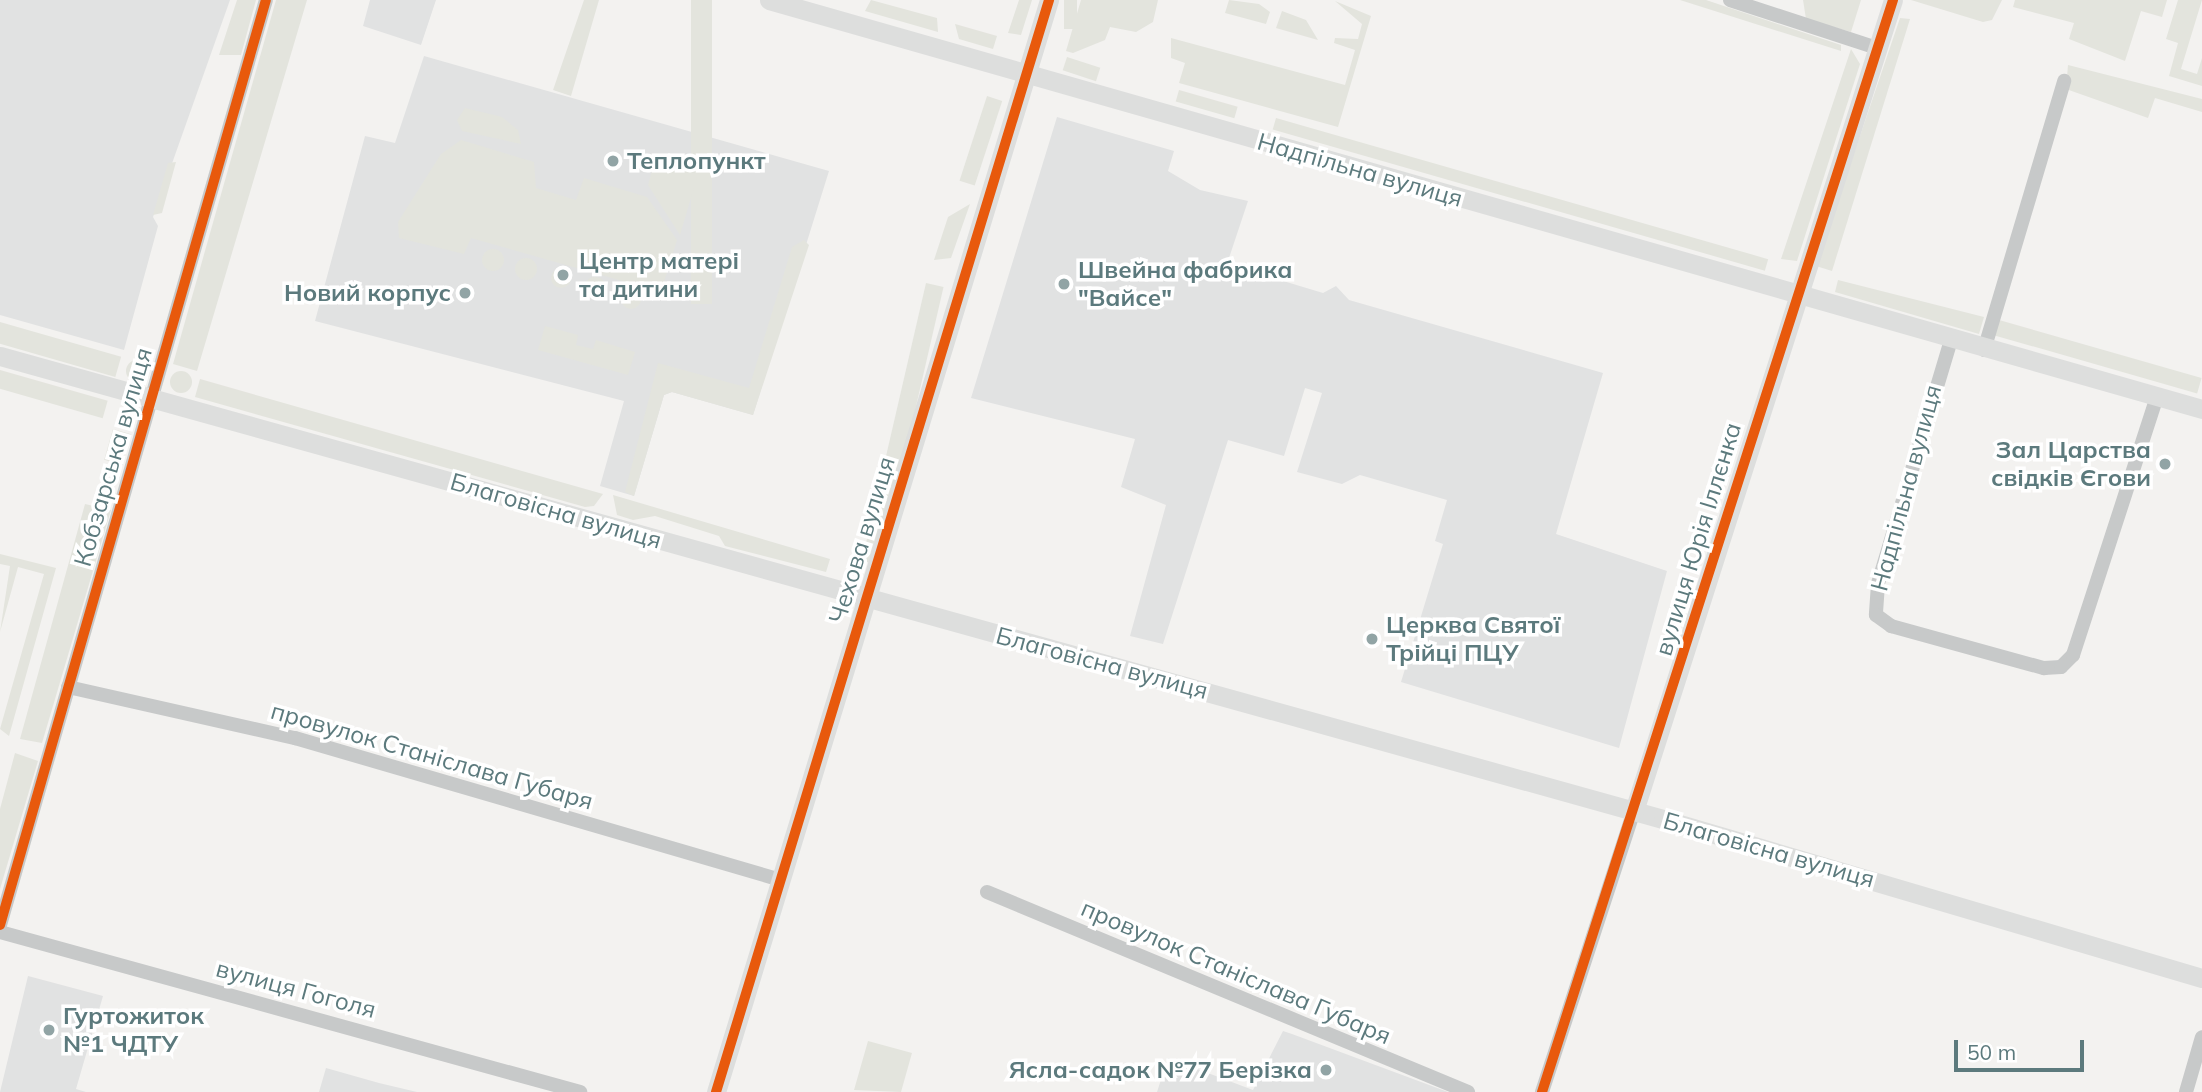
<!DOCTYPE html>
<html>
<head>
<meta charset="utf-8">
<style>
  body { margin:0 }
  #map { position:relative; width:2202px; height:1092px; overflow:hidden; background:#f3f2f0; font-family:Mulish,sans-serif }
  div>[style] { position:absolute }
  .built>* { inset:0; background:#e1e2e2 }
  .green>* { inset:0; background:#e3e4dd; transform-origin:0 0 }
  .round { border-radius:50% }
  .street>* { height:14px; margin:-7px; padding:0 7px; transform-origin:7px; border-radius:7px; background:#c7c9c9 }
  .secondary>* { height:19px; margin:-9.5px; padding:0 9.5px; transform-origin:9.5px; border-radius:9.5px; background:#dddedd }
  .cycleway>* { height:10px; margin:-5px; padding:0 5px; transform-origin:5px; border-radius:5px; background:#e8590c }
  .dots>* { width:19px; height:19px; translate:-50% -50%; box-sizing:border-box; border:4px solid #fff; border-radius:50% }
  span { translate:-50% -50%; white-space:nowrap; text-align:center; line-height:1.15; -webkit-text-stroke:7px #fff; paint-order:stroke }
  .poi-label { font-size:24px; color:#5c7a7d; font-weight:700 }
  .left { translate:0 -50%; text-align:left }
  .right { translate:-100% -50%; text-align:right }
  .street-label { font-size:24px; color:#5c7a7d }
  .scale { position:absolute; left:1954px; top:1040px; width:130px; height:32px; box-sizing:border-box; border:4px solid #5c7a7d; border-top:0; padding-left:9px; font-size:21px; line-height:24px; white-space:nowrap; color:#5c7a7d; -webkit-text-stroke:5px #fff; paint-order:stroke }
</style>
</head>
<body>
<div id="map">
  <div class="built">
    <i style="clip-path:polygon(0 0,230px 0,153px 217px,158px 226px,124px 350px,0 315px)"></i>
    <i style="clip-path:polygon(370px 0,436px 0,421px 45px,363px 26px)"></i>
    <i style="clip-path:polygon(424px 56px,829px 171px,753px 415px,672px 392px,664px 395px,634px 496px,600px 486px,624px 401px,315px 321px,365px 136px,395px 143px)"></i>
    <i style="clip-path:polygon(1057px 117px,1174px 151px,1168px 171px,1200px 190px,1248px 201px,1227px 264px,1323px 293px,1336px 286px,1349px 300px,1603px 373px,1556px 534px,1667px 571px,1619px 748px,1401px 682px,1443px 544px,1435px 541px,1447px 500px,1360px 475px,1342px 484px,1297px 472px,1322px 393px,1305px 388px,1284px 456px,1228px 440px,1163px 644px,1130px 636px,1166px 505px,1121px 487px,1135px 439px,971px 398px)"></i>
    <i style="clip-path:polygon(28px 976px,103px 996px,76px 1089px,86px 1092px,0 1092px)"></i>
    <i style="clip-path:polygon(1283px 1031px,1292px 1034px,1448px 1092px,1157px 1092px,1168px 1058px,1253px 1090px)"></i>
    <i style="clip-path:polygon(326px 1068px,379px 1083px,417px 1092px,319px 1092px)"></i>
  </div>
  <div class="green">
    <i style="clip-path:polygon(237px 0,256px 0,241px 55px,219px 55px)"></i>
    <i style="clip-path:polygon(276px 0,307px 0,197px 371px,173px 364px)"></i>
    <i style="clip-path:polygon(584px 0,599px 0,571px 96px,553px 90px)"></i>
    <i style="left:691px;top:0;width:21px;height:304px"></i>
    <i style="clip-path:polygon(871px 0,937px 18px,938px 32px,865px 11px)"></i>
    <i style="clip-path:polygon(1019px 0,1032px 0,1021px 35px,1008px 33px)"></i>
    <i style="left:1064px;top:0;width:13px;height:29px"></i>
    <i style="clip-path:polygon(1081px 0,1158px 0,1153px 22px,1136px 32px,1110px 27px,1105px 40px,1073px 53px,1066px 51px)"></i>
    <i style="clip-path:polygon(1229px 0,1259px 4px,1270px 12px,1266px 24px,1225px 13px)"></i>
    <i style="clip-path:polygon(1680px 0,1706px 0,1841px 45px,1841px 51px)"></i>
    <i style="clip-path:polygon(1803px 0,1861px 0,1851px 32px,1806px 19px)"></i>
    <i style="clip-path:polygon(1911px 0,2002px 0,1992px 20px,1983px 22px)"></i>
    <i style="clip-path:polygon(2015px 0,2167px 0,2162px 17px,2141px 11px,2125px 61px,2069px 39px,2074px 23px,2013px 7px)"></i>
    <i style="clip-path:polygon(2178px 0,2202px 0,2181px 69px,2197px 74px,2202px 58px,2202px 86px,2169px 76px,2178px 43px,2166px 39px)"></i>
    <i style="clip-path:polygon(1335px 1px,1371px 16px,1338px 127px,1179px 83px,1185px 63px,1171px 58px,1171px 38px,1345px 85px,1355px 50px,1334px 43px,1335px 38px,1358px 39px,1362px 24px)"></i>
    <i style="clip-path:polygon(1282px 11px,1306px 20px,1318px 40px,1276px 28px)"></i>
    <i style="clip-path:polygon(1900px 18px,1910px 19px,1832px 271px,1816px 266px)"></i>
    <i style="clip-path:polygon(955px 24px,997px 36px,993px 49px,959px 39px)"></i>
    <i style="clip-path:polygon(1851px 49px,1860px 64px,1797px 261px,1781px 259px)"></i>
    <i style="left:1067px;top:57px;width:35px;height:14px;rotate:18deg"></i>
    <i style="clip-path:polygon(2068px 65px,2202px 99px,2202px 112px,2155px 98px,2148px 118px,2066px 89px)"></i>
    <i style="left:1179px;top:90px;width:61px;height:12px;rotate:16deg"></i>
    <i style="left:987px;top:96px;width:16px;height:89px;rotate:18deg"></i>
    <i style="clip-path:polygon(465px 108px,502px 117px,518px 130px,521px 144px,462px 131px,457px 120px)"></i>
    <i style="left:1276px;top:118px;width:512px;height:12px;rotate:16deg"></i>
    <i style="clip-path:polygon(461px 140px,534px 162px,536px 188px,576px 200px,584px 178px,647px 197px,677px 240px,661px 292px,471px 238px,464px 254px,399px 238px,398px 222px,441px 154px)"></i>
    <i style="clip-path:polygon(657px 153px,700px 167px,680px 235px,648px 185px)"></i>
    <i style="clip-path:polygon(176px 162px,162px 213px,153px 215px,168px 163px)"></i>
    <i style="clip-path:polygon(970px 204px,951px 258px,934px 260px,948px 217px)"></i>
    <i style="clip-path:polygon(804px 240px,809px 245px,753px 415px,672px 392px,664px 395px,634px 496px,625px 492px,658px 363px,749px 388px,792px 247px)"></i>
    <i class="round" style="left:482px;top:249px;width:22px;height:22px"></i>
    <i class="round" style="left:515px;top:258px;width:22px;height:22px"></i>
    <i class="round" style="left:551px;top:268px;width:20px;height:20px"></i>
    <i class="round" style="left:584px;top:277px;width:22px;height:22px"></i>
    <i style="clip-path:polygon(1838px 280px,1984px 317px,1979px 334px,1835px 292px)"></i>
    <i style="left:926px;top:283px;width:18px;height:285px;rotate:13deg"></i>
    <i class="round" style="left:621px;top:289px;width:20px;height:20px"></i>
    <i style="left:1992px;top:318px;width:218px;height:16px;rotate:16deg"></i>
    <i style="left:0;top:322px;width:126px;height:21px;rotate:16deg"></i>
    <i style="clip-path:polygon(545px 326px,578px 335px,576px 345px,593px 349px,596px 340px,635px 352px,628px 375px,538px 350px)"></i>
    <i class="round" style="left:126px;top:360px;width:22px;height:22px"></i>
    <i style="left:0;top:370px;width:112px;height:18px;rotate:16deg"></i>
    <i class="round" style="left:170px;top:371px;width:22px;height:22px"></i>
    <i style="clip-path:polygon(200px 379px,603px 494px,594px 506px,585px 507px,195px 397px)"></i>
    <i style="left:113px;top:429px;width:19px;height:32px;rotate:16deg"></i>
    <i style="clip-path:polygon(613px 495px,830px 559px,826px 572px,725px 546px,719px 536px,655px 516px,633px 520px,617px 515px)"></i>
    <i style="clip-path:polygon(85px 504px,111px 510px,42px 743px,20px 739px)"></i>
    <i style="clip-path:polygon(0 554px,56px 568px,9px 736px,0 729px,44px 574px,18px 567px,0 632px,10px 566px,0 564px)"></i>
    <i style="clip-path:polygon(15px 753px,38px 761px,0 889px,0 809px)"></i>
    <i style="clip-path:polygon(868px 1041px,912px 1053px,901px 1092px,854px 1090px)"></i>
  </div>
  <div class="street">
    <i style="left:1730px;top:0;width:151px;rotate:18.1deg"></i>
    <i style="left:1951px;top:340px;width:255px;rotate:106.7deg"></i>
    <i style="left:1878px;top:584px;width:31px;rotate:94deg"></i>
    <i style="left:1876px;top:615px;width:19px;rotate:36deg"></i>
    <i style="left:1891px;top:626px;width:159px;rotate:15.4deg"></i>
    <i style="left:2044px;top:668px;width:17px;rotate:-3deg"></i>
    <i style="left:2061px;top:667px;width:17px;rotate:-45deg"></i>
    <i style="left:2073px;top:655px;width:272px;rotate:-72deg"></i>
    <i style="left:1984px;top:350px;width:281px;rotate:-73.4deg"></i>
    <i style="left:68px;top:687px;width:233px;rotate:12.7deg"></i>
    <i style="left:295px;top:738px;width:506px;rotate:16.29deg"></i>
    <i style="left:987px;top:892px;width:521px;rotate:22.58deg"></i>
    <i style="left:0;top:925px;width:962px;rotate:-73.96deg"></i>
    <i style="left:0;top:932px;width:602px;rotate:15.42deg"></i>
    <i style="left:1542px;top:1092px;width:296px;rotate:-71.9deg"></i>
    <i style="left:2186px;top:1092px;width:57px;rotate:-73.8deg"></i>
  </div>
  <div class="secondary">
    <i style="left:769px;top:0;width:1490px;rotate:15.93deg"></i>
    <i style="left:0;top:356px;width:1726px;rotate:15.56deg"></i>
    <i style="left:1663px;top:819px;width:562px;rotate:16.44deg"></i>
    <i style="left:1634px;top:811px;width:851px;rotate:-72.29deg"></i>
    <i style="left:716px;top:1092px;width:1142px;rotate:-73.04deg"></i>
  </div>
  <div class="cycleway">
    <i style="left:0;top:925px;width:962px;rotate:-73.96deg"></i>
    <i style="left:716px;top:1092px;width:1142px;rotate:-73.04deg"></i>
    <i style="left:1542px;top:1092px;width:1147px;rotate:-72.18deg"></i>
  </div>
  <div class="dots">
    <i style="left:613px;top:161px;background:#91a4a5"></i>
    <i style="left:563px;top:275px;background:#91a4a5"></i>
    <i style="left:1064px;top:284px;background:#91a4a5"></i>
    <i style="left:465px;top:293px;background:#91a4a5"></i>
    <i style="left:2165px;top:464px;background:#91a4a5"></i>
    <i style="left:1372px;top:639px;background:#91a4a5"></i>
    <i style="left:49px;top:1030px;background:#91a4a5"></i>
    <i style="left:1326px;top:1070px;background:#91a4a5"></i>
  </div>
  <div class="poi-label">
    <span class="left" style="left:627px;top:161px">Теплопункт</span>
    <span class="left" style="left:579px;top:275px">Центр матері<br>та дитини</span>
    <span class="left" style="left:1078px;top:284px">Швейна фабрика<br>"Вайсе"</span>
    <span class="right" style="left:451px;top:293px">Новий корпус</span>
    <span class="right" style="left:2151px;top:464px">Зал Царства<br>свідків Єгови</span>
    <span class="left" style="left:1386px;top:639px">Церква Святої<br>Трійці ПЦУ</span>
    <span class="left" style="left:63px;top:1030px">Гуртожиток<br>№1 ЧДТУ</span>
    <span class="right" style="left:1312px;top:1070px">Ясла-садок №77 Берізка</span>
  </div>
  <div class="street-label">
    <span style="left:1360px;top:170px;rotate:16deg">Надпільна вулиця</span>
    <span style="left:113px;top:457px;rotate:-74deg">Кобзарська вулиця</span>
    <span style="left:1906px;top:488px;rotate:-75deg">Надпільна вулиця</span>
    <span style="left:556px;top:511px;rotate:16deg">Благовісна вулиця</span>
    <span style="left:1698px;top:539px;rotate:-73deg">вулиця Юрія Іллєнка</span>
    <span style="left:862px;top:540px;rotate:-73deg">Чехова вулиця</span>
    <span style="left:1102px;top:663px;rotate:15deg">Благовісна вулиця</span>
    <span style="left:432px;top:756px;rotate:16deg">провулок Станіслава Губаря</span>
    <span style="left:1769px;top:850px;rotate:16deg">Благовісна вулиця</span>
    <span style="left:1236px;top:972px;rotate:23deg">провулок Станіслава Губаря</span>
    <span style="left:296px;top:989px;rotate:15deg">вулиця Гоголя</span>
  </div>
  <div class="scale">50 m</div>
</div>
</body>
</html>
